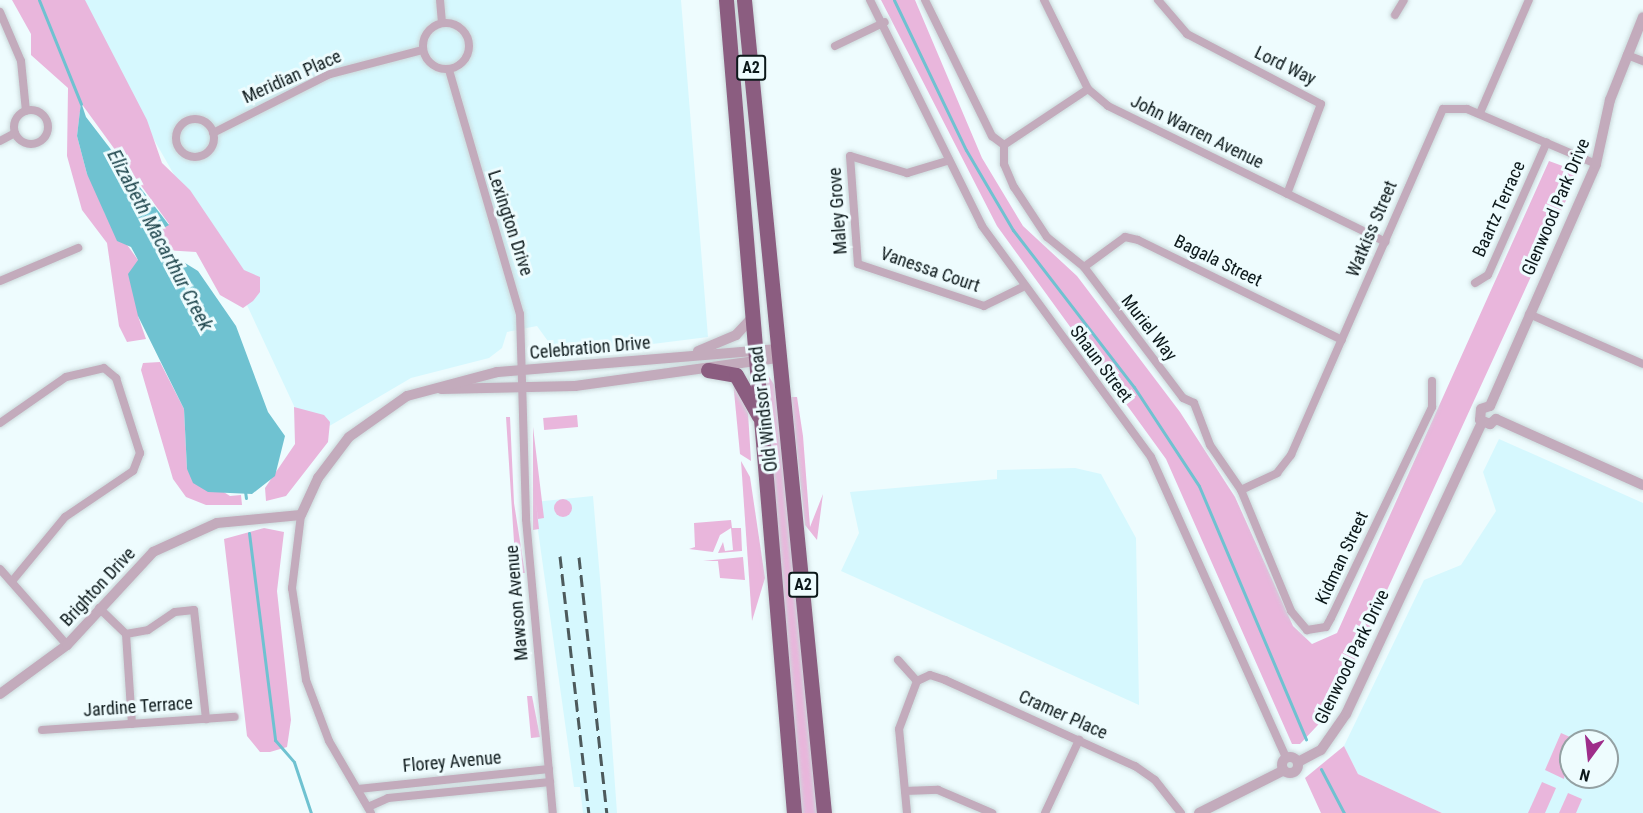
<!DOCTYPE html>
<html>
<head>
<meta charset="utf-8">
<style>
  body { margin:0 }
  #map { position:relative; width:1643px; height:813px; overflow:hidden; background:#eefcfe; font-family:"Roboto Condensed",sans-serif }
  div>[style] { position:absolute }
  .built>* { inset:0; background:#d6f8fe }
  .green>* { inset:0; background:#e9b6dc; transform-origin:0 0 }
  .round { border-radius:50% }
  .water>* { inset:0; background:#6fc2d1 }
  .stream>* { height:3px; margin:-1.5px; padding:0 1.5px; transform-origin:1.5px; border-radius:1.5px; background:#6fc2d1 }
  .roads { filter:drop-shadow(0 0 2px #cad8da) drop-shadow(0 0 2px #cad8da) }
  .minor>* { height:8px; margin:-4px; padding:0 4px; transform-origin:4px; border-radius:4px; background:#c3abbc }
  .minor>.ring { margin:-4px; padding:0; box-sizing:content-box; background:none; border:8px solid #c3abbc; border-radius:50% }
  .tertiary>* { height:10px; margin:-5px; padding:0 5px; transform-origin:5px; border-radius:5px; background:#c3abbc }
  .tertiary>.ring { margin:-5px; padding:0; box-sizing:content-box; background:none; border:10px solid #c3abbc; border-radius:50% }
  .trunk>* { height:15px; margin:-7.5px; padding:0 7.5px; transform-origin:7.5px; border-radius:7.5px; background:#8b5d80 }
  .rail>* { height:3px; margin-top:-1.5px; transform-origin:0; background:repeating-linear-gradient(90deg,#4d5a5c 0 12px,transparent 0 18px) }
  span { translate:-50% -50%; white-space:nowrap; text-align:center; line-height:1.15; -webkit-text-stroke:6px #eefcfe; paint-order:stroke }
  .shield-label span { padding:2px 4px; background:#eefcfe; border:2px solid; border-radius:4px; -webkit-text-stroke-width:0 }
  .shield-label { font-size:16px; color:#0c181a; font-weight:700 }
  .street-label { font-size:18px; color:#0c181a }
  .water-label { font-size:20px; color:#1f464d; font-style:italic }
  .north { position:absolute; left:1559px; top:729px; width:60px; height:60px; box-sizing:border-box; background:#eefcfe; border:2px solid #94a1a3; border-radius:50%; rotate:195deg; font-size:16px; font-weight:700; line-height:24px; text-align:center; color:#0c181a }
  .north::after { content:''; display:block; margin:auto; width:21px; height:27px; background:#9e2d8a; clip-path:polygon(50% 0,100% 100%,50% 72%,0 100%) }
</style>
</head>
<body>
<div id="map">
  <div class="built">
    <i style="clip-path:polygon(74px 0,681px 0,708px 337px,581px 353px,550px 344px,537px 326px,507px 332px,502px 348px,489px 358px,411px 378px,309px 438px,239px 288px)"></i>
    <i style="clip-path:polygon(evenodd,1499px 439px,1643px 503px,1643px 813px,1442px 813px,1358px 774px,1344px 746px,1424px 580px,1461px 565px,1496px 511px,1483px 472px,1499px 439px,1571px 741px,1607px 741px,1607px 777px,1571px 777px,1571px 741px)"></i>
    <i style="clip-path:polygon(1075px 468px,1101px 474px,1136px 538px,1139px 705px,841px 571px,859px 533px,850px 492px,997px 479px,997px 470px)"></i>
    <i style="clip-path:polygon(593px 496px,601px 590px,617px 813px,583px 813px,580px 787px,574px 787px,534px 502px)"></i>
  </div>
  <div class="green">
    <i style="clip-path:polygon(12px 0,85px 0,147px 120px,162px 163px,190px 190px,244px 270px,260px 277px,260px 292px,253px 301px,243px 308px,220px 295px,196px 252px,164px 250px,154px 233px,169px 224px,81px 103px,77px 136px,87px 174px,101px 194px,105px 214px,138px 260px,138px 316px,146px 339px,127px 342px,119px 326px,107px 243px,82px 210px,67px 156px,68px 88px,31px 55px,31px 34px)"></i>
    <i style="clip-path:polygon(881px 0,915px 0,982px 158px,1023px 226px,1077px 276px,1180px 412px,1235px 497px,1293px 626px,1312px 644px,1337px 633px,1549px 161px,1579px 172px,1332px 710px,1300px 744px,1292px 744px,1166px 459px,997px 226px)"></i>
    <i style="clip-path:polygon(160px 362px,184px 409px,187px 469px,230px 496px,241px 495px,242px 505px,206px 505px,186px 497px,173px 479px,141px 370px,143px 363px)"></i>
    <i style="clip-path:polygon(764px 369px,775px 386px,818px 813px,802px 813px)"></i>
    <i style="clip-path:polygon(733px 381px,748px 413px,751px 461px,740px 454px)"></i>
    <i style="clip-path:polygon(791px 397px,797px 397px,803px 436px,810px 527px,823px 494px,817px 540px,805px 525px)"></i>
    <i style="clip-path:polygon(294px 407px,324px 415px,330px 422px,328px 442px,286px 496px,266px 501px,265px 488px,295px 444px)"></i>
    <i style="left:577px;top:415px;width:12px;height:34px;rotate:85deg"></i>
    <i style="clip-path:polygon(506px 417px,510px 417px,514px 503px,525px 573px,516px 573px)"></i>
    <i style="clip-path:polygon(533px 427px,544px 518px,538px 519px,536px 503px,539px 529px,533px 530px)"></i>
    <i style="clip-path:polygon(741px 461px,750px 477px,765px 578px,752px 621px)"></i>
    <i class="round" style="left:554px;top:499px;width:18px;height:18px"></i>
    <i style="clip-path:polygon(731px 520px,732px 528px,741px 528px,742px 551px,718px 553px,723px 542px,725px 551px,733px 550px,731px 528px,720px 535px,713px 552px,689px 549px,695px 547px,694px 523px)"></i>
    <i style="clip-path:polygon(264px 528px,284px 532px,277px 591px,291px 720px,287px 747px,270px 752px,260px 752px,247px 736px,224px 539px)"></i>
    <i style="clip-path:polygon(743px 557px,745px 580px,720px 578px,718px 561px,703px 561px)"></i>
    <i style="clip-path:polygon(527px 696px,532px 696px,540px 737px,531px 738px)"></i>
    <i style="clip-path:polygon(1561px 733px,1579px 741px,1571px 741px,1564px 779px,1545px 770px)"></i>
    <i style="clip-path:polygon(1344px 746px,1358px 774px,1442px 813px,1321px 813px,1305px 778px)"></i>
    <i style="clip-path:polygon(1542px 782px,1556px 788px,1545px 813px,1528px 813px)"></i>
    <i style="clip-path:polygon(1568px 793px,1582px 799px,1576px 813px,1559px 813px)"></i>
  </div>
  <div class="water">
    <i style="clip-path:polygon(81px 102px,86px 117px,169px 225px,154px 233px,164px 250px,198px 271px,236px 326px,268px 412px,285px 436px,275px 476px,252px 494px,208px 492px,193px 483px,187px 469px,184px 409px,138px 316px,128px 274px,138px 260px,131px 247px,117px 241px,87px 174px,77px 136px)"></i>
  </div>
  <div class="stream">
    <i style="left:39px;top:0;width:112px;rotate:68deg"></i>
    <i style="left:894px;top:0;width:166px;rotate:64.4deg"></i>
    <i style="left:966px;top:150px;width:93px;rotate:59.6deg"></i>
    <i style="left:1013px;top:230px;width:198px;rotate:52.4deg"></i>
    <i style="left:1134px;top:387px;width:118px;rotate:56.7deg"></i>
    <i style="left:1199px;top:486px;width:275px;rotate:67.1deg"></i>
    <i style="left:245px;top:491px;width:7px;rotate:82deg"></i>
    <i style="left:249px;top:533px;width:209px;rotate:82.8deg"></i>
    <i style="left:275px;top:740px;width:29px;rotate:49deg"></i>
    <i style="left:294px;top:762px;width:54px;rotate:71.6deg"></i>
    <i style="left:1321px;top:769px;width:50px;rotate:62.4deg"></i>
  </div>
  <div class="roads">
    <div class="minor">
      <i style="left:440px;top:0;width:22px;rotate:85deg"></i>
      <i style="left:870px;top:0;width:252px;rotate:63.6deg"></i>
      <i style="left:982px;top:226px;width:286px;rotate:53.8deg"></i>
      <i style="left:1151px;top:457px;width:330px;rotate:65.8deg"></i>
      <i style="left:925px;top:0;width:152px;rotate:63.8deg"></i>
      <i style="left:992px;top:136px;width:15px;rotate:37deg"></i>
      <i style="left:1044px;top:0;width:99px;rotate:63.7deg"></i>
      <i style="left:1088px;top:89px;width:26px;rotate:40deg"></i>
      <i style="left:1108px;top:106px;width:309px;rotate:26.1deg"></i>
      <i style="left:1158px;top:0;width:45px;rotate:49.5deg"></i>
      <i style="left:1187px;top:34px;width:151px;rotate:27.6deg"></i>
      <i style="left:1321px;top:104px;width:96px;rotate:110.7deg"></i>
      <i style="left:0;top:12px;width:53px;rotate:66.8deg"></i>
      <i style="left:21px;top:61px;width:50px;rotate:84.3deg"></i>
      <i style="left:1395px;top:15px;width:17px;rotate:-59deg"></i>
      <i class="ring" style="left:423px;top:23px;width:38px;height:38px"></i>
      <i style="left:835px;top:46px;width:55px;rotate:-25.6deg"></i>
      <i style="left:1627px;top:55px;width:17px;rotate:21deg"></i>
      <i style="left:449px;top:70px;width:254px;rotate:73.8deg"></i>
      <i style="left:520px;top:314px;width:205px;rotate:88.3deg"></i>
      <i style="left:526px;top:519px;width:295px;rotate:84.8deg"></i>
      <i class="ring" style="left:14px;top:110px;width:26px;height:26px"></i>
      <i style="left:1480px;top:113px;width:123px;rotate:-66.6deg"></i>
      <i class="ring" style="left:176px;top:119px;width:30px;height:30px"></i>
      <i style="left:213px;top:133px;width:131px;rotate:-26.8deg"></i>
      <i style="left:330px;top:74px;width:95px;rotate:-14.6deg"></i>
      <i style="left:0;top:141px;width:17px;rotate:-28deg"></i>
      <i style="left:1004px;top:145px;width:19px;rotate:90deg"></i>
      <i style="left:1004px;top:164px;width:25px;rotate:67deg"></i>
      <i style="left:1014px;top:187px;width:60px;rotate:56.6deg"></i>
      <i style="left:1047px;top:237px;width:48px;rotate:39deg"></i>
      <i style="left:1084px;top:267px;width:164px;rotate:52.9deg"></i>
      <i style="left:1183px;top:398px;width:12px;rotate:24deg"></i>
      <i style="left:1194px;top:403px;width:45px;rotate:69.1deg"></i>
      <i style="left:1210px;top:445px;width:55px;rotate:55.4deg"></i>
      <i style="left:1241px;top:490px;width:131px;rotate:67.5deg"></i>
      <i style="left:1291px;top:611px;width:25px;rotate:50deg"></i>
      <i style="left:1307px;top:630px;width:19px;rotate:-9deg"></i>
      <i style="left:1326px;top:627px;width:10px;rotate:-61deg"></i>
      <i style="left:1331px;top:618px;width:234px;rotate:-64.4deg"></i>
      <i style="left:1432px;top:407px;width:26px;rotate:-90deg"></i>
      <i style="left:1004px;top:145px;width:101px;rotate:-33.7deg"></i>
      <i style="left:947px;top:161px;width:42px;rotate:163.3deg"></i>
      <i style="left:907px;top:173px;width:59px;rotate:-163.4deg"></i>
      <i style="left:850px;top:156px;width:108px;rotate:85.8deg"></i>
      <i style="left:858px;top:264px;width:133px;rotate:18.4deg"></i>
      <i style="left:984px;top:306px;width:43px;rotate:-26deg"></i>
      <i style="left:1084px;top:267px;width:51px;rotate:-36.2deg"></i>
      <i style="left:1125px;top:237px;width:13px;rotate:13deg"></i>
      <i style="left:1138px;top:240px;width:227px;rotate:26.1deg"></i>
      <i style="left:0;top:281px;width:85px;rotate:-22.9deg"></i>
      <i style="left:1475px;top:283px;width:15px;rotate:-32deg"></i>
      <i style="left:1488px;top:275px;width:145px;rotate:-66.1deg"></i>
      <i style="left:1529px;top:314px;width:124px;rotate:23.7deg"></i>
      <i style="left:0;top:423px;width:80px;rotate:-34.9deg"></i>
      <i style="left:66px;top:377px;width:39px;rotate:-13deg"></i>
      <i style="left:104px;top:368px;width:16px;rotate:40deg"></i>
      <i style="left:116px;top:378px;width:79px;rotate:72.3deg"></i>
      <i style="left:140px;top:453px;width:19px;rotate:111deg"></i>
      <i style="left:133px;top:471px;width:82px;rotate:145.9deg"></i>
      <i style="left:65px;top:517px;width:82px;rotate:129.5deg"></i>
      <i style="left:1241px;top:490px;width:40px;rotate:-25deg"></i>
      <i style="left:1277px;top:473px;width:23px;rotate:-52deg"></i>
      <i style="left:1291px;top:455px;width:378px;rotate:-66.3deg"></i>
      <i style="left:1443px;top:109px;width:24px"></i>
      <i style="left:1467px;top:109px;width:140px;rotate:23.1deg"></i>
      <i style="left:301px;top:515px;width:74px;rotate:97deg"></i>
      <i style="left:292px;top:588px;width:93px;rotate:81.3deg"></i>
      <i style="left:306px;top:680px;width:65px;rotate:69.3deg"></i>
      <i style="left:329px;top:741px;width:83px;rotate:59.7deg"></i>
      <i style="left:0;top:569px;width:101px;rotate:48.6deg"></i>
      <i style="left:99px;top:608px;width:37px;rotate:44deg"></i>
      <i style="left:126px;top:634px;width:90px;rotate:86.2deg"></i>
      <i style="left:126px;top:634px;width:22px;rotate:-10deg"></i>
      <i style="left:148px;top:630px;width:32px;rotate:-34deg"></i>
      <i style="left:175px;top:612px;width:19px;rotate:-6deg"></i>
      <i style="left:194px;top:610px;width:110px;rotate:83.7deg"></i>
      <i style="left:898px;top:660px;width:28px;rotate:48deg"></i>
      <i style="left:917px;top:681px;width:14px;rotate:-25deg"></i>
      <i style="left:930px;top:675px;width:16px;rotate:18deg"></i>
      <i style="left:945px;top:680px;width:209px;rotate:24.4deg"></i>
      <i style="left:1135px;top:766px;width:24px;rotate:35deg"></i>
      <i style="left:1155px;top:780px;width:42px;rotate:51.8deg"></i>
      <i style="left:42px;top:730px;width:193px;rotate:-3.9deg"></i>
      <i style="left:358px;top:789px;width:192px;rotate:-6deg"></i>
      <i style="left:905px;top:791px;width:33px;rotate:-2deg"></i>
      <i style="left:938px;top:790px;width:59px;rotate:23.1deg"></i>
      <i style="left:368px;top:807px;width:22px;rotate:-24deg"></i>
      <i style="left:388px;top:798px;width:163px;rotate:-5.6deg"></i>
      <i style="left:907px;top:813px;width:84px;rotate:-95.4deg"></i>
      <i style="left:899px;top:729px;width:51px;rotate:-69.4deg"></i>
      <i style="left:1045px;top:813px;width:81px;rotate:-65deg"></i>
    </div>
    <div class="tertiary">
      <i style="left:698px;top:351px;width:41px;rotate:-22.8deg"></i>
      <i style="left:736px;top:335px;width:23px;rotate:-47deg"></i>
      <i style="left:441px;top:389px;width:134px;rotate:-1.3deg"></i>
      <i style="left:575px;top:386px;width:204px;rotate:-7.9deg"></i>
      <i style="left:1490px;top:406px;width:264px;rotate:-66.3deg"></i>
      <i style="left:1596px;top:164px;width:66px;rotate:-77.7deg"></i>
      <i style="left:1610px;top:100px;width:89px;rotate:-68.3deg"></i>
      <i style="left:1490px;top:406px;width:9px;rotate:162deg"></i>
      <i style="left:1481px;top:409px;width:11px;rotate:95deg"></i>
      <i style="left:1480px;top:420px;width:11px;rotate:22deg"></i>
      <i style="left:1490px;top:424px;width:8px;rotate:-40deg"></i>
      <i style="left:1496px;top:419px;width:161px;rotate:24.2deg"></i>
      <i style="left:0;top:694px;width:83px;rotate:-36.2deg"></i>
      <i style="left:67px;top:645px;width:127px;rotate:-47.2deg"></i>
      <i style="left:153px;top:552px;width:70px;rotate:-24.4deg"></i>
      <i style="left:217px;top:523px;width:84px;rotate:-5.4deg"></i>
      <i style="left:301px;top:515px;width:41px;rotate:-65.3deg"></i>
      <i style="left:318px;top:478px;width:51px;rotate:-52.9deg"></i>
      <i style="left:349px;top:437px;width:71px;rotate:-35.3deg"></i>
      <i style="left:407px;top:396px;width:93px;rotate:-14.9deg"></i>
      <i style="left:497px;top:372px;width:280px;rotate:-4.7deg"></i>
      <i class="ring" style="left:1282px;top:757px;width:6px;height:6px"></i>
      <i style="left:1298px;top:762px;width:26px;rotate:-28deg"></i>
      <i style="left:1321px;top:750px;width:44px;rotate:-55.2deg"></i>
      <i style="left:1346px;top:714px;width:322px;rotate:-65deg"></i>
      <i style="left:1199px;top:813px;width:95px;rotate:-26.8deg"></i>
    </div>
    <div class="trunk">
      <i style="left:726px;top:0;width:816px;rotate:85.22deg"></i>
      <i style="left:744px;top:0;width:817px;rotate:84.38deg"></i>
      <i style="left:708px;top:370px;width:28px;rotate:10deg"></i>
      <i style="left:736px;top:375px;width:47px;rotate:60.7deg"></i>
    </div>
  </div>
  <div class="rail">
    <i style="left:560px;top:556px;width:259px;rotate:83.6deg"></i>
    <i style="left:579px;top:557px;width:258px;rotate:83.8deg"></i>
  </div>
  <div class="shield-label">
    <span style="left:751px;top:68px">A2</span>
    <span style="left:803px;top:585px">A2</span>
  </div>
  <div class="street-label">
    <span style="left:1285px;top:66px;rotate:26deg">Lord Way</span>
    <span style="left:292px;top:77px;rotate:-24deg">Meridian Place</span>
    <span style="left:1197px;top:132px;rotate:26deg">John Warren Avenue</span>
    <span style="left:1556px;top:207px;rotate:-67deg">Glenwood Park Drive</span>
    <span style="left:1499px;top:209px;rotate:-66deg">Baartz Terrace</span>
    <span style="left:838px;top:211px;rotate:-94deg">Maley Grove</span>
    <span style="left:510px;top:223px;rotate:72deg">Lexington Drive</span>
    <span style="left:1372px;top:229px;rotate:-67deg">Watkiss Street</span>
    <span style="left:1218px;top:261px;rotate:26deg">Bagala Street</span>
    <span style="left:930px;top:270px;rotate:19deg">Vanessa Court</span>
    <span style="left:1149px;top:328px;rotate:52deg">Muriel Way</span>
    <span style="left:590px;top:348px;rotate:-5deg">Celebration Drive</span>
    <span style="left:1101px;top:364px;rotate:53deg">Shaun Street</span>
    <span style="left:764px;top:409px;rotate:-97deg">Old Windsor Road</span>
    <span style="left:1342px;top:558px;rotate:-65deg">Kidman Street</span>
    <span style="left:98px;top:587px;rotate:-47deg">Brighton Drive</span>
    <span style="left:517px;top:603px;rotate:-95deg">Mawson Avenue</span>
    <span style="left:1352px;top:657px;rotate:-64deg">Glenwood Park Drive</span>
    <span style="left:138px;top:707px;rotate:-4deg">Jardine Terrace</span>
    <span style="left:1063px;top:715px;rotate:24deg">Cramer Place</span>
    <span style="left:452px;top:762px;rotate:-5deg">Florey Avenue</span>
  </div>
  <div class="water-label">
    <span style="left:160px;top:240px;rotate:62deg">Elizabeth Macarthur Creek</span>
  </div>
  <div class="north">N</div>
</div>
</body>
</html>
